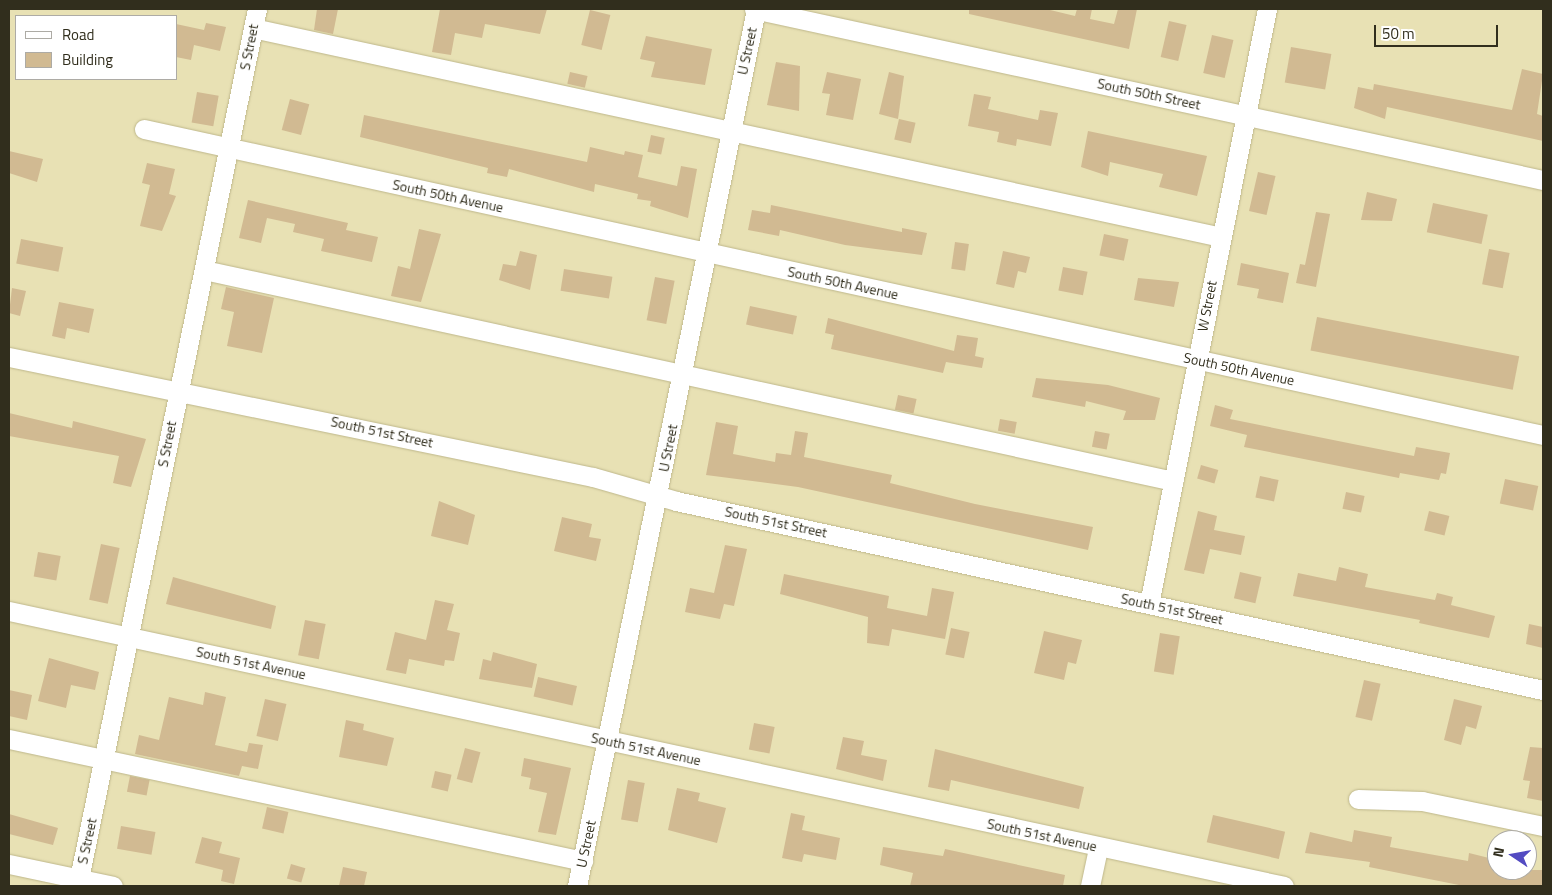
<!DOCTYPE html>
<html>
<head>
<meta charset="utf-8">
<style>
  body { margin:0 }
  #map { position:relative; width:1552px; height:895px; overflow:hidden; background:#e8e1b4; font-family:"Titillium Web",sans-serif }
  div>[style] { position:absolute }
  .building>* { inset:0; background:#d1ba92; transform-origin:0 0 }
  .roads { filter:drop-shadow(0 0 1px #beb78b) drop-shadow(0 0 1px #beb78b) }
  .minor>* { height:19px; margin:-9.5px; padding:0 9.5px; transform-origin:9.5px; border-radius:9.5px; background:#fff }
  span { translate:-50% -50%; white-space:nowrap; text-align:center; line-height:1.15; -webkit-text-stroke:4px #fff; paint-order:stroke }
  .street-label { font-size:14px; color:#312e1d }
  .frame { position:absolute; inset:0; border:10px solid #312e1d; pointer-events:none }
  .legend { position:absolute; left:15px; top:15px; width:162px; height:65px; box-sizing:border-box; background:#fff; border:1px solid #adaba5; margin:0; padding:6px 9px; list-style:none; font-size:15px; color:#312e1d }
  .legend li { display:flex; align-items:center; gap:10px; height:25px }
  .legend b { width:25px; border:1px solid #adaba5 }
  .north { position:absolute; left:1487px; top:830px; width:50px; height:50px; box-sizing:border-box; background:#fff; border:1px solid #adaba5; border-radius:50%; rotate:282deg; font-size:14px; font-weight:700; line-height:20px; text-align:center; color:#312e1d }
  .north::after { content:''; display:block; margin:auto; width:18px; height:22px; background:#534bc2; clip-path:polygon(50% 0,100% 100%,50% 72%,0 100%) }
  .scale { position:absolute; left:1374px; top:25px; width:124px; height:22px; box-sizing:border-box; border:2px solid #312e1d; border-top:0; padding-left:6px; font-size:15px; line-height:18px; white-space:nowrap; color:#312e1d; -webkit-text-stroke:4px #fff; paint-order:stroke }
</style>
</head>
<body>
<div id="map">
  <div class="building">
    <i style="clip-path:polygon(317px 9px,338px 9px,333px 34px,314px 30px)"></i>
    <i style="clip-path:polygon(440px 9px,547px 9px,540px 34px,485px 24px,482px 38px,455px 33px,451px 55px,432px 52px)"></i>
    <i style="clip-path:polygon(969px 9px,1046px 9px,1075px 16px,1077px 9px,1092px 9px,1090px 19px,1114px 24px,1118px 9px,1137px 9px,1129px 49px,969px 14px)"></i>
    <i style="left:590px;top:10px;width:21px;height:36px;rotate:14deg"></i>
    <i style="left:1169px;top:21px;width:18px;height:37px;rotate:13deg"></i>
    <i style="clip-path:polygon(206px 23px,226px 27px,220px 51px,194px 45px,191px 60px,176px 57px,176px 24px,204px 30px)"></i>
    <i style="left:1212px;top:35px;width:22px;height:39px;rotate:13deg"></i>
    <i style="clip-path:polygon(646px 36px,712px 49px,705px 85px,651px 77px,655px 62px,640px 59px)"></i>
    <i style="left:1291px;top:47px;width:41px;height:36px;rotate:10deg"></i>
    <i style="clip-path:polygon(776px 62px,800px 66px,799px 111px,767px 105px)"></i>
    <i style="clip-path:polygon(1522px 69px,1543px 74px,1537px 114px,1543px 116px,1543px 141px,1387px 107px,1385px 119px,1354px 108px,1358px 87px,1373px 90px,1374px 84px,1512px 110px)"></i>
    <i style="left:570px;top:72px;width:18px;height:12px;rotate:13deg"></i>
    <i style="clip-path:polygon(827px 72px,861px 79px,853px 120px,826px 115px,830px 94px,822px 93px)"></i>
    <i style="clip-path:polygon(889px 72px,904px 76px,898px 119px,879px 114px)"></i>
    <i style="left:197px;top:92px;width:22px;height:31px;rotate:10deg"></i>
    <i style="clip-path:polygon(974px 94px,991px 97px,988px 109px,1038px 120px,1040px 110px,1058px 113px,1051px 146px,1017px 139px,1016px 146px,997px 142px,999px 132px,968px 126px)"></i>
    <i style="left:290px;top:99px;width:20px;height:32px;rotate:15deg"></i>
    <i style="clip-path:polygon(364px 115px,587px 162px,590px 147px,624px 155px,625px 151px,643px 155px,638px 177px,677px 186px,681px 166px,697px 169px,688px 218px,650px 206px,651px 201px,637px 199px,638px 194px,595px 184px,594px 192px,509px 169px,507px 177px,487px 173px,488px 168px,360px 137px)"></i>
    <i style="left:899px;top:119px;width:17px;height:21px;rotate:13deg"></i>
    <i style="clip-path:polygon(1088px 131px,1207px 156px,1197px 196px,1159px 187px,1163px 174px,1110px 162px,1108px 176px,1081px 167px)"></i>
    <i style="left:651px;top:135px;width:14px;height:17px;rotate:12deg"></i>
    <i style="clip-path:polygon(9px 151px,43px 159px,37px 182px,9px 173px)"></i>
    <i style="clip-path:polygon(147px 163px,175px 169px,169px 194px,176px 196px,162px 231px,140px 226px,150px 185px,142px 183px)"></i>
    <i style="left:1258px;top:172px;width:18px;height:40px;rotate:13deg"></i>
    <i style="clip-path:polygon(1367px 192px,1397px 199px,1392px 221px,1361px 220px)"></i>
    <i style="clip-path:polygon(248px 200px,348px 223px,346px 230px,378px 237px,372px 262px,321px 251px,324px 239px,293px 232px,295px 224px,267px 218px,261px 243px,239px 238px)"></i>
    <i style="left:1433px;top:203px;width:56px;height:30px;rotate:12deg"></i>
    <i style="clip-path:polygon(771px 205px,902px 232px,902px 228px,927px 233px,922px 255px,845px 245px,780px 230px,779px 236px,748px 230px,752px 210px,770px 213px)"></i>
    <i style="clip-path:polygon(1316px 212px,1330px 214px,1316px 287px,1296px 283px,1300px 264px,1305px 265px)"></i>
    <i style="clip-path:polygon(419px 229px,441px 234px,421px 302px,391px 296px,398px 266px,410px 269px)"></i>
    <i style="left:1104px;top:234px;width:25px;height:22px;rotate:12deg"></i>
    <i style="left:21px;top:239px;width:43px;height:25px;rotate:11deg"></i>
    <i style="left:955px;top:242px;width:14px;height:27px;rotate:8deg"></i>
    <i style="left:1489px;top:249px;width:21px;height:36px;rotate:11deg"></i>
    <i style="clip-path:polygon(520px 251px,537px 255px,530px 290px,499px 280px,503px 264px,516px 266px)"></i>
    <i style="clip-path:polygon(1003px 251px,1030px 257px,1026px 273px,1018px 271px,1014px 288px,996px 284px)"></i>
    <i style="clip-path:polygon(1241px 263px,1289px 273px,1283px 303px,1257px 298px,1259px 289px,1237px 285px)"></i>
    <i style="left:1063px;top:267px;width:25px;height:24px;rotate:11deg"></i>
    <i style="left:564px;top:269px;width:49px;height:22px;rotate:9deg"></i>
    <i style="left:655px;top:277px;width:20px;height:44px;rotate:11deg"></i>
    <i style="clip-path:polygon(1138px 278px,1179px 282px,1174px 307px,1134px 300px)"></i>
    <i style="clip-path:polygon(226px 287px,274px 298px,262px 353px,227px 346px,234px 312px,221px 309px)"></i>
    <i style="clip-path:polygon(12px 288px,26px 291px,20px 316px,9px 313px)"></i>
    <i style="clip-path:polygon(59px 302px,94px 309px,89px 333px,67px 328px,65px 339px,52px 336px)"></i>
    <i style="left:750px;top:306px;width:48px;height:19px;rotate:12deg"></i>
    <i style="left:1317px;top:317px;width:206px;height:34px;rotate:11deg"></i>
    <i style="clip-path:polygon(828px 318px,954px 351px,957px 335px,978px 338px,975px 356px,984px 358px,982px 368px,946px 362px,943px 373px,831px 349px,834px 335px,825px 333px)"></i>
    <i style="clip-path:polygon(1036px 378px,1108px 385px,1160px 398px,1155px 420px,1123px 420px,1126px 411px,1086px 401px,1085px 407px,1032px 397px)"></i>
    <i style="left:898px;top:395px;width:19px;height:15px;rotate:12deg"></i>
    <i style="clip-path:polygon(1215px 405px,1233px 410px,1230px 419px,1358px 445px,1414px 456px,1416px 447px,1450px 453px,1446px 474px,1441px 473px,1439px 480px,1400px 473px,1399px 478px,1244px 447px,1247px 435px,1210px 426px)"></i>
    <i style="clip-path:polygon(9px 413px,72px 428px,73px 421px,146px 439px,131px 487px,113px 483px,119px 456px,9px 436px)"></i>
    <i style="left:1000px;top:419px;width:17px;height:12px;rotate:10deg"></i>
    <i style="clip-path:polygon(716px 422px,738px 426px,733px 454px,775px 462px,776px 453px,791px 455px,795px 431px,808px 433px,804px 457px,892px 475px,890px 483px,975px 504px,1093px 527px,1088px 550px,798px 487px,706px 475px)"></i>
    <i style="left:1095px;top:431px;width:15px;height:16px;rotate:11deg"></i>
    <i style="left:1201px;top:465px;width:18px;height:14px;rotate:16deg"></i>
    <i style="left:1260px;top:476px;width:19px;height:22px;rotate:12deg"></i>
    <i style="left:1505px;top:479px;width:34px;height:25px;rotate:12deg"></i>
    <i style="left:1346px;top:492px;width:19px;height:17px;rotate:12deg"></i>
    <i style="clip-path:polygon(439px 501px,475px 515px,468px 545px,431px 536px)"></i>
    <i style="clip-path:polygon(1198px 511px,1217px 516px,1214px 530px,1245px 536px,1241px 555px,1210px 549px,1204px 574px,1184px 570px)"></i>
    <i style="left:1429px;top:511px;width:21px;height:20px;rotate:14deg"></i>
    <i style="clip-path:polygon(562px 517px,592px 524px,589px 537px,601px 539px,596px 561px,554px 551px)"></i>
    <i style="left:101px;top:544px;width:19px;height:57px;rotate:12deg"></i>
    <i style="clip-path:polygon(725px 545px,747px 549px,734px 606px,724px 604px,720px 619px,685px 612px,690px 588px,714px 593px)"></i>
    <i style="left:38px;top:552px;width:23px;height:25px;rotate:10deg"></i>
    <i style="clip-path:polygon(1339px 567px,1368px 574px,1365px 587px,1435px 600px,1437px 593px,1453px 597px,1451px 605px,1495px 616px,1489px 638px,1419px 623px,1420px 620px,1293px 596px,1298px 573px,1336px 581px)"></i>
    <i style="left:1240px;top:572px;width:22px;height:27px;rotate:13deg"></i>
    <i style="clip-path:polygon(784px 574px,889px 596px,887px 608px,927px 616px,932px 588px,954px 592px,945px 639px,892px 629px,889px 646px,867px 643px,868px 617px,780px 594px)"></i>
    <i style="clip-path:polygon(173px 577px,276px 606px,271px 629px,166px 604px)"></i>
    <i style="clip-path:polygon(435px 600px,454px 604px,447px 630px,460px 633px,454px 661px,445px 660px,444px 666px,409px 659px,406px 674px,386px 670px,395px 632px,426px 640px)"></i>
    <i style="left:305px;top:620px;width:21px;height:36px;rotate:11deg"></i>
    <i style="clip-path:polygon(1529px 624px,1543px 627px,1543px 648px,1526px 644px)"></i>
    <i style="left:951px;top:628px;width:19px;height:27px;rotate:12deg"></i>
    <i style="clip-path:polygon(1044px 631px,1082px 640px,1076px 664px,1068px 662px,1064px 680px,1034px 673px)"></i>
    <i style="left:1160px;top:633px;width:20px;height:39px;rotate:9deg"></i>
    <i style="clip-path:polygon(493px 652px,537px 664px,532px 688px,479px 679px,483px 659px,491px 661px)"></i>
    <i style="clip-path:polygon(49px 658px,99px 672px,95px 690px,71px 685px,66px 708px,38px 701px)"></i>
    <i style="left:538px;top:677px;width:40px;height:20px;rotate:13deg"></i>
    <i style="left:1364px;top:680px;width:17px;height:38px;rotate:13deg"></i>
    <i style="clip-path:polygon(9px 690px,32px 695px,27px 720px,9px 716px)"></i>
    <i style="clip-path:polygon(205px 692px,226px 697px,215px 745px,247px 752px,249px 743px,263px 745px,258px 769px,242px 766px,239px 776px,135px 754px,139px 735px,159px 740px,169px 697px,203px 705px)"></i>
    <i style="left:265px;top:699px;width:22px;height:38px;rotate:13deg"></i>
    <i style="clip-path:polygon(1454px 699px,1482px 706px,1476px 729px,1466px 726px,1461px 745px,1444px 740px)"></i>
    <i style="clip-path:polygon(346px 720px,364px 724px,363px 730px,394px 738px,387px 766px,339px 757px)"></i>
    <i style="left:754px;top:723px;width:21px;height:27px;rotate:11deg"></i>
    <i style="clip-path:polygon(843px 737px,864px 741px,861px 755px,887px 760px,883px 781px,836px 769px)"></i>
    <i style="clip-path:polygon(1530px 747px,1543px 748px,1543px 801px,1527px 798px,1530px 781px,1523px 780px)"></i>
    <i style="left:465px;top:748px;width:16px;height:32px;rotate:15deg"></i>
    <i style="clip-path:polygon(935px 749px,1084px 787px,1079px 809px,951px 780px,949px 791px,928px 787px)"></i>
    <i style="clip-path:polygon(524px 758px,571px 768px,556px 835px,538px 832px,547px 793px,529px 789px,531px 778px,521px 776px)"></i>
    <i style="left:435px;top:771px;width:17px;height:17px;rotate:13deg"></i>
    <i style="left:130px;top:776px;width:20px;height:16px;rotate:11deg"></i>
    <i style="left:628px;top:780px;width:17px;height:40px;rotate:10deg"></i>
    <i style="clip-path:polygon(677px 788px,700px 793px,698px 801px,726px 808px,717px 843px,668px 830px)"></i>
    <i style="left:267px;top:807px;width:22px;height:22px;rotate:13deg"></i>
    <i style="clip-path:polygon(791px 813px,805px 816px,802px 830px,840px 838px,836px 860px,804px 854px,802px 862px,782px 858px)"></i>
    <i style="clip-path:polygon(9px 814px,58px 828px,53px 845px,9px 834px)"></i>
    <i style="left:1213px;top:815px;width:74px;height:28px;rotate:13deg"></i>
    <i style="left:121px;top:826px;width:35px;height:23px;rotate:10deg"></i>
    <i style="clip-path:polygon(1354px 830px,1392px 837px,1390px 847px,1468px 861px,1469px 853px,1497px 860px,1497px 870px,1543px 870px,1543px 886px,1464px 886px,1369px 867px,1370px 862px,1305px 853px,1310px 832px,1352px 842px)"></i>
    <i style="clip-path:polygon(202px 837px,222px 842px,219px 853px,240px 858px,234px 884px,221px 881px,223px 870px,195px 863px)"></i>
    <i style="clip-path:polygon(883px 847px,943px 856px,945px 849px,1065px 875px,1063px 886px,910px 886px,913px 873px,880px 865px)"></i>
    <i style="left:291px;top:864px;width:15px;height:15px;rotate:16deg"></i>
    <i style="clip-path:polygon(343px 867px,367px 872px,364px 886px,339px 886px)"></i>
  </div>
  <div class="roads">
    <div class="minor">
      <i style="left:754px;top:9px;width:807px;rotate:12.23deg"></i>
      <i style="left:253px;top:28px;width:990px;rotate:12.18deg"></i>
      <i style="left:144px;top:129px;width:1432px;rotate:12.34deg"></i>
      <i style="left:204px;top:270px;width:992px;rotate:12.28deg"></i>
      <i style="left:9px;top:357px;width:596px;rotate:11.61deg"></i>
      <i style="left:593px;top:477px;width:86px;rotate:16.1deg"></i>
      <i style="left:676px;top:501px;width:887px;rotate:12.3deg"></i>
      <i style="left:1149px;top:604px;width:607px;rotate:-78.78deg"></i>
      <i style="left:9px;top:611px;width:1304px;rotate:12.17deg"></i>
      <i style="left:9px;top:739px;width:587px;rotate:12deg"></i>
      <i style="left:1358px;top:799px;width:64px;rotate:1.8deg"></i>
      <i style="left:1422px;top:801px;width:124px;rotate:11.7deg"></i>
      <i style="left:9px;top:864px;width:106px;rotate:11.9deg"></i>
      <i style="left:79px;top:879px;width:888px;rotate:-78.44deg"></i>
      <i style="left:577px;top:886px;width:895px;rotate:-78.46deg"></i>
      <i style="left:1090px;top:886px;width:40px;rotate:-78deg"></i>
    </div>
  </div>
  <div class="street-label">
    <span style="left:249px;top:47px;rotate:-79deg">S Street</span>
    <span style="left:747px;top:51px;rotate:-78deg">U Street</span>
    <span style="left:1149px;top:94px;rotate:12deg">South 50th Street</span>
    <span style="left:448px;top:196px;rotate:12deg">South 50th Avenue</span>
    <span style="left:843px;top:283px;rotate:12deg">South 50th Avenue</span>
    <span style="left:1207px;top:306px;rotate:-79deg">W Street</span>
    <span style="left:1239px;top:369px;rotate:12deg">South 50th Avenue</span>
    <span style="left:382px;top:432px;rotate:12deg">South 51st Street</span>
    <span style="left:167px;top:444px;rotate:-79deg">S Street</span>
    <span style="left:668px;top:448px;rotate:-79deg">U Street</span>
    <span style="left:776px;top:522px;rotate:12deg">South 51st Street</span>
    <span style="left:1172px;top:609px;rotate:12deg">South 51st Street</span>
    <span style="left:251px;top:663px;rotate:12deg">South 51st Avenue</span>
    <span style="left:646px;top:749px;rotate:12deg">South 51st Avenue</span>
    <span style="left:1042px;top:835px;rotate:12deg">South 51st Avenue</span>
    <span style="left:87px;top:841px;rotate:-78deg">S Street</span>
    <span style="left:586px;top:844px;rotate:-78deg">U Street</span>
  </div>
  <div class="frame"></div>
  <ul class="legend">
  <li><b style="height:6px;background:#fff"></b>Road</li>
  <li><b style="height:14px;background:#d1ba92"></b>Building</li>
  </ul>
  <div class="north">N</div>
  <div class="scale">50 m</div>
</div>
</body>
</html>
